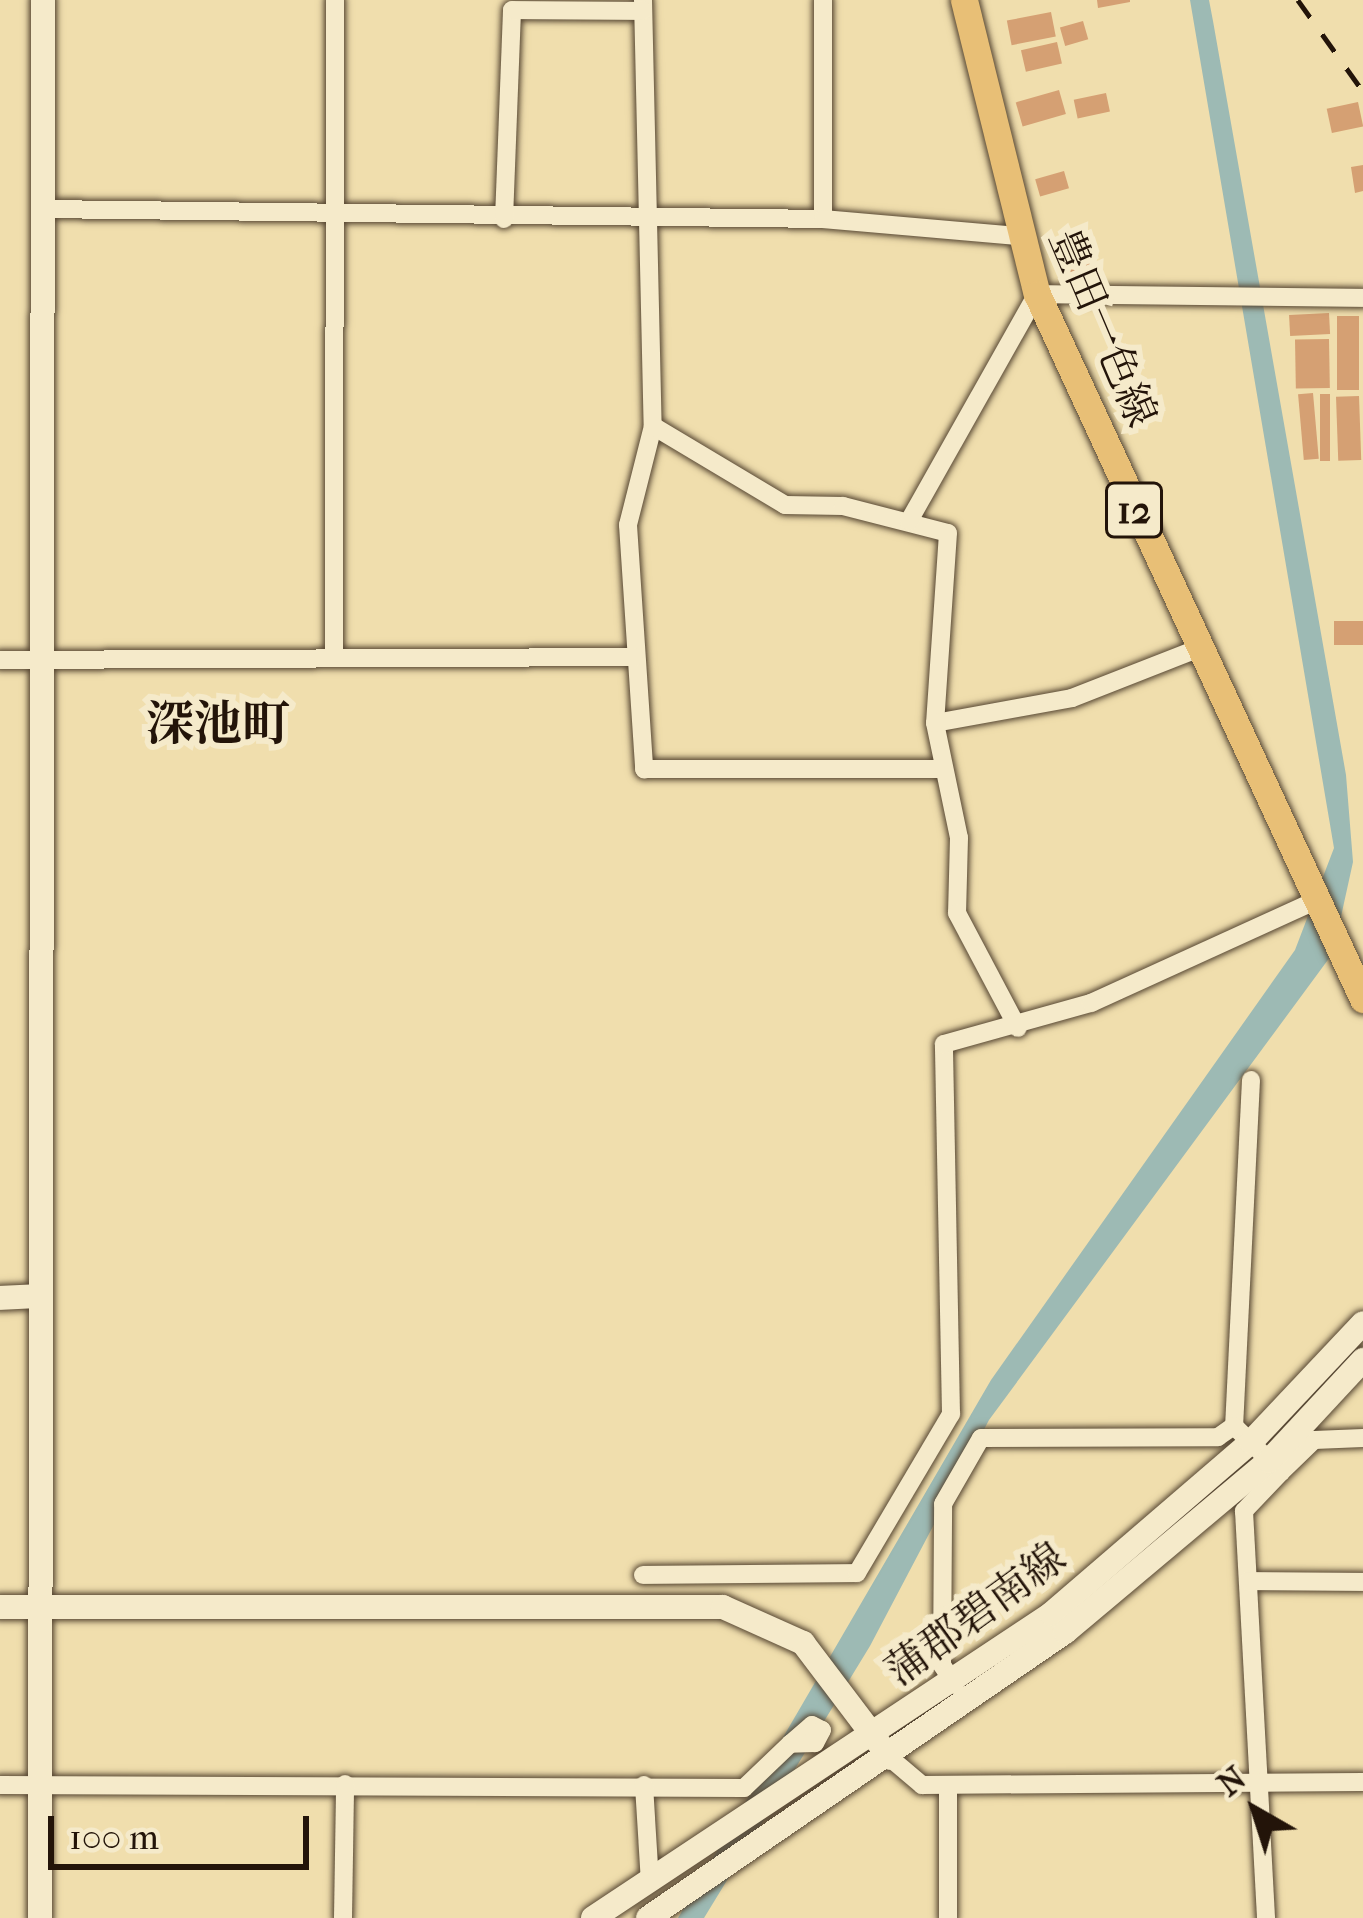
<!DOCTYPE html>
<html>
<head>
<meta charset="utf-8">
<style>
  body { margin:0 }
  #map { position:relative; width:1363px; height:1918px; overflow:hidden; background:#f0dead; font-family:"IM FELL French Canon","Noto Serif JP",serif }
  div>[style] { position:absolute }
  .water>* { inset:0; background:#9dbab4 }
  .building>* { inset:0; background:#d5a073; transform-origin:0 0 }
  .roads { filter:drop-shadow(0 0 3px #564632) drop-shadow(0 0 3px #564632) }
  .street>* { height:18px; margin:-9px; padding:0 9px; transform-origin:9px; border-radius:9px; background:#f5eaca }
  .secondary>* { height:24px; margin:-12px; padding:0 12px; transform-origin:12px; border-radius:12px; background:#f5eaca }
  .primary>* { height:27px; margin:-13.5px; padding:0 13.5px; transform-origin:13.5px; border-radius:13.5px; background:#e8bf76 }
  .rail>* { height:4.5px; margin-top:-2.25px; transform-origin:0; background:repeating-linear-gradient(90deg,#231409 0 21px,transparent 0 42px) }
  span { translate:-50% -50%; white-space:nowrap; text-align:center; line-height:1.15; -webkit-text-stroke:12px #f5eaca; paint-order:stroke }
  .shield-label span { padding:3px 9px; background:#f5eaca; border:3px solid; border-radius:9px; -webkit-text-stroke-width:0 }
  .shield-label { font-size:39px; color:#231409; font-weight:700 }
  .street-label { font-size:42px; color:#231409 }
  .quarter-label { font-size:48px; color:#231409; font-weight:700 }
  .north { position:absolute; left:1195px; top:1750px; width:120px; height:120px; -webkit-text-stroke:9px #f5eaca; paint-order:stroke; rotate:321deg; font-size:33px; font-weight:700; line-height:48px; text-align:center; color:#231409 }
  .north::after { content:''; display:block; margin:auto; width:42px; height:54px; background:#231409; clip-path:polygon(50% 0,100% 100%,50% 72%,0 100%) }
  .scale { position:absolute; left:48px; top:1816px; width:261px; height:54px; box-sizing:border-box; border:6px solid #231409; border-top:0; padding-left:15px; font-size:36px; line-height:42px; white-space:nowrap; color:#231409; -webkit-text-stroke:9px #f5eaca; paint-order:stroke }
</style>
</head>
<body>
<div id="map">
  <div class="water">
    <i style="clip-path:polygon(1190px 0,1209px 0,1213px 21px,1346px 775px,1353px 862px,1333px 953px,989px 1420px,870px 1646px,704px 1918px,678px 1918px,991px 1380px,1295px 950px,1334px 848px)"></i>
  </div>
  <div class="building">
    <i style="clip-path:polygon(1097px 0,1130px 0,1130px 2px,1098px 8px)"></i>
    <i style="left:1051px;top:12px;width:25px;height:45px;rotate:79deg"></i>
    <i style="left:1083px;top:21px;width:19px;height:24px;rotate:74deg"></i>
    <i style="left:1057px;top:42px;width:22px;height:37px;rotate:77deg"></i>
    <i style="left:1059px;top:90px;width:25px;height:45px;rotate:74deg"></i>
    <i style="left:1106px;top:93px;width:19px;height:33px;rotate:78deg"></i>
    <i style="left:1358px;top:102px;width:25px;height:32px;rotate:78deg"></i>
    <i style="clip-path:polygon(1363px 165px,1363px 191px,1355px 193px,1351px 167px)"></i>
    <i style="left:1064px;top:171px;width:18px;height:30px;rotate:74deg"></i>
    <i style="left:1092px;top:246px;width:22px;height:26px;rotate:80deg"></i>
    <i style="left:1329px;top:313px;width:21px;height:40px;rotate:87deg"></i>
    <i style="left:1337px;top:316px;width:22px;height:74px"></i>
    <i style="left:1329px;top:339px;width:49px;height:34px;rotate:89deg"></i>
    <i style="left:1313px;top:393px;width:66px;height:15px;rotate:85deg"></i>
    <i style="left:1320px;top:394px;width:10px;height:67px"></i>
    <i style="left:1359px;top:396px;width:64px;height:23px;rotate:88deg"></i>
    <i style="left:1363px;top:621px;width:24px;height:29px;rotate:90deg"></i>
  </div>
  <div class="roads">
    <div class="street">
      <i style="left:643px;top:0;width:426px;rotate:88.7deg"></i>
      <i style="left:653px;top:426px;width:102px;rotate:104.2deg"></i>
      <i style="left:628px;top:525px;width:245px;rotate:86.2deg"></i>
      <i style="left:644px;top:769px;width:298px"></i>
      <i style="left:823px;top:0;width:219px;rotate:90deg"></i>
      <i style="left:42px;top:209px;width:781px;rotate:0.73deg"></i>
      <i style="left:823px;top:219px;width:195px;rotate:5deg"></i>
      <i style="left:504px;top:219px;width:209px;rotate:-87.8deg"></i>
      <i style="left:512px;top:10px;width:131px;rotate:0.4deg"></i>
      <i style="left:653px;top:426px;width:154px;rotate:30.9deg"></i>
      <i style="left:785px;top:505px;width:58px;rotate:1deg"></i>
      <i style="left:843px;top:506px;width:108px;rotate:14.4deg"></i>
      <i style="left:948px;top:533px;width:190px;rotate:93.9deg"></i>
      <i style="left:935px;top:723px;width:117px;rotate:78.2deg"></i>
      <i style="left:959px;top:838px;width:75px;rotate:91.5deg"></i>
      <i style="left:957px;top:913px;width:130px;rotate:62.1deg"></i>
      <i style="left:909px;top:521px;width:261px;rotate:-60.6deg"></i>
      <i style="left:1037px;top:294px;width:326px;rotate:0.7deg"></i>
      <i style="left:334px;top:658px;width:658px;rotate:-89.91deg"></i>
      <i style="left:0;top:660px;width:634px;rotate:-0.27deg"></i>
      <i style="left:935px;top:723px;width:139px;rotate:-10.3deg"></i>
      <i style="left:1072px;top:698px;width:134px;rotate:-21.4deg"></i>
      <i style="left:1251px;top:1080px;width:346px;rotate:92.8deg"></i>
      <i style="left:1234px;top:1426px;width:66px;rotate:44.4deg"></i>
      <i style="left:1281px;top:1472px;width:54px;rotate:133.5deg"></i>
      <i style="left:1244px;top:1511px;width:408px;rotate:86.9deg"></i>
      <i style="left:1281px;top:1472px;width:46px;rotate:-44.1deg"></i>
      <i style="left:1314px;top:1440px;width:49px;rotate:-2.3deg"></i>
      <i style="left:643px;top:1575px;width:214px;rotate:-0.5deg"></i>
      <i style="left:857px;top:1573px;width:185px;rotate:-59.4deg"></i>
      <i style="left:951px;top:1414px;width:370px;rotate:-91.1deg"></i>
      <i style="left:944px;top:1044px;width:153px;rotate:-15.6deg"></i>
      <i style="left:1091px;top:1003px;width:246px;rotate:-24.5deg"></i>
      <i style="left:1248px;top:1581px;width:115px;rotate:0.5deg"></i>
      <i style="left:955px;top:1685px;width:24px;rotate:-123deg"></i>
      <i style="left:942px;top:1665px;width:161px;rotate:-89.6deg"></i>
      <i style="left:943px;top:1504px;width:76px;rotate:-60.1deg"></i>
      <i style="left:981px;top:1438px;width:237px;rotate:-0.2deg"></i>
      <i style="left:1218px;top:1437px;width:19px;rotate:-35deg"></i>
      <i style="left:890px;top:1758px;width:42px;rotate:40.2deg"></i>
      <i style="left:922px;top:1785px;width:441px;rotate:-0.4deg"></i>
      <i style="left:0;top:1785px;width:744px;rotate:0.23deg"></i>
      <i style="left:744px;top:1788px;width:64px;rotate:-43.7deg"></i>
      <i style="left:790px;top:1744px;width:29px;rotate:-41deg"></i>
      <i style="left:812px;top:1725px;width:11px;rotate:27deg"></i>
      <i style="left:822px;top:1730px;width:15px;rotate:118deg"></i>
      <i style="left:815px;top:1743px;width:25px;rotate:178deg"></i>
      <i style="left:644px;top:1785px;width:97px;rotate:86.5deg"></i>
      <i style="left:343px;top:1918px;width:134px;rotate:-89.1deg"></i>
      <i style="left:948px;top:1918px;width:133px;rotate:-90deg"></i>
    </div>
    <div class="secondary">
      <i style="left:0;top:1298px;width:40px;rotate:-2.9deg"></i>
      <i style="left:0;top:1607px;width:723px"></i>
      <i style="left:723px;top:1607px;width:88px;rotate:24.2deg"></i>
      <i style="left:803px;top:1643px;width:144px;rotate:52.9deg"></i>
      <i style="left:40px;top:1918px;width:1918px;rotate:-89.91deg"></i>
      <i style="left:593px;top:1918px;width:550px;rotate:-33.57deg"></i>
      <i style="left:1051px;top:1614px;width:264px;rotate:-40.7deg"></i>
      <i style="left:1251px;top:1442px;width:163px;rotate:-46.7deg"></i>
      <i style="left:648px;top:1918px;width:506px;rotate:-34.44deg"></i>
      <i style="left:1065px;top:1632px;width:266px;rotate:-40deg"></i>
      <i style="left:1269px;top:1461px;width:138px;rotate:-47.1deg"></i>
    </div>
    <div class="primary">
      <i style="left:964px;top:0;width:303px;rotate:76.1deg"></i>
      <i style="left:1037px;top:294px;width:777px;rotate:65.18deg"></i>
    </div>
  </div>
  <div class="rail">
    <i style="left:1298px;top:0;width:112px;rotate:54.5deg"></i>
  </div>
  <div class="shield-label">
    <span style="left:1134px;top:510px">12</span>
  </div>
  <div class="street-label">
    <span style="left:1102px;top:328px;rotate:67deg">豊田一色線</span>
    <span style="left:976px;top:1615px;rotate:-36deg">蒲郡碧南線</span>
  </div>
  <div class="quarter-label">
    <span style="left:218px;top:725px">深池町</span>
  </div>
  <div class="north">N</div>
  <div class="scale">100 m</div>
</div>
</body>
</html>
